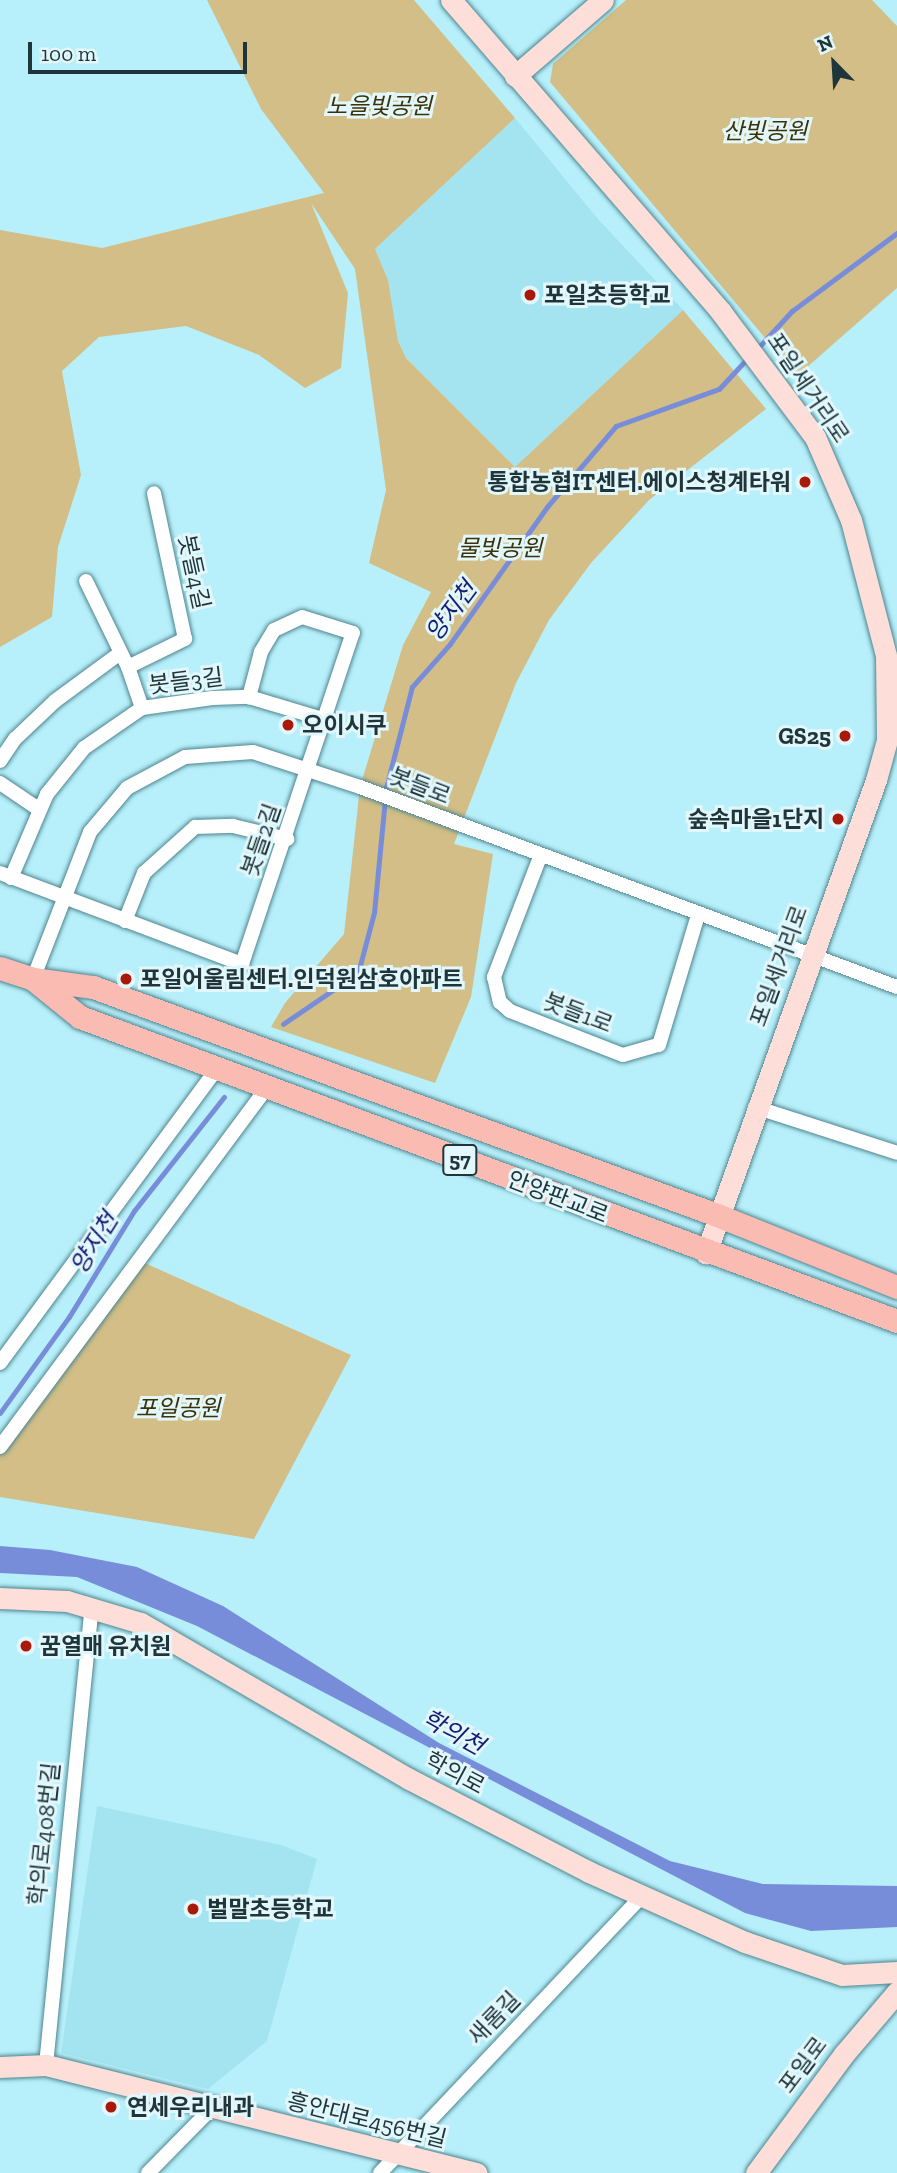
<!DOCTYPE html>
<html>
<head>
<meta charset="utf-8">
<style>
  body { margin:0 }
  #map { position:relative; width:897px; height:2173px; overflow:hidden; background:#b7f0fb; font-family:"Zilla Slab","Noto Sans KR",serif }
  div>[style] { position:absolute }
  .built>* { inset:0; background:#a3e4f0 }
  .green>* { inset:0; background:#d2be86 }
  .water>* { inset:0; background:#778dd9 }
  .stream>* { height:4.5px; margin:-2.25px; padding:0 2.25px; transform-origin:2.25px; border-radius:2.25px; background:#778dd9 }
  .roads { filter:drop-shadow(0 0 2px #4f858f) drop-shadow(0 0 2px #4f858f) }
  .street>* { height:14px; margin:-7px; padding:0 7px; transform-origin:7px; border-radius:7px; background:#fff }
  .secondary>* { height:21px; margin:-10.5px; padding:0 10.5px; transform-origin:10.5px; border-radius:10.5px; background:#fdded8 }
  .primary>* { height:23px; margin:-11.5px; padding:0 11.5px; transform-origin:11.5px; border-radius:11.5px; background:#fabcb2 }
  .dots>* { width:19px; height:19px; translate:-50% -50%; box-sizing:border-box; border:4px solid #e1f7fb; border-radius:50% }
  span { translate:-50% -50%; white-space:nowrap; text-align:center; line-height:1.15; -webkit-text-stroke:6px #e1f7fb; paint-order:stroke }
  .shield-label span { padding:2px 5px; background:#e1f7fb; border:2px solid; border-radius:5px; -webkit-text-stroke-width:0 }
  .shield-label { font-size:21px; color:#1f353a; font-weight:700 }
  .park-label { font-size:23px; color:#3d3107; font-style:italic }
  .poi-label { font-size:23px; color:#1f353a; font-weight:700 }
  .left { translate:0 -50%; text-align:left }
  .right { translate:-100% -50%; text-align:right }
  .street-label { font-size:23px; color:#1f353a }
  .water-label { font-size:24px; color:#161b74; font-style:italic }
  .north { position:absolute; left:799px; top:28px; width:70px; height:70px; -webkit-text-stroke:5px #e1f7fb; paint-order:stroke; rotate:336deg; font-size:19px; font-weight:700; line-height:28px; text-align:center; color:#1f353a }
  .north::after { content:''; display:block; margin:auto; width:24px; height:32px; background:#1f353a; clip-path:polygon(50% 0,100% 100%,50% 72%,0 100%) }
  .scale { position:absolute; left:28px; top:42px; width:219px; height:32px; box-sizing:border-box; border:4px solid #1f353a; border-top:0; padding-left:9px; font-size:21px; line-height:24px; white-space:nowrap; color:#1f353a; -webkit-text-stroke:5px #e1f7fb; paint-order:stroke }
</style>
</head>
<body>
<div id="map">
  <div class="built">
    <i style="clip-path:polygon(515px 118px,598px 219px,683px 310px,515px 467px,406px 358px,398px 341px,388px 280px,375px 249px)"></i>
    <i style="clip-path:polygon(97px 1806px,281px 1845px,317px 1859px,267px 2041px,208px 2089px,61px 2053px)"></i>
  </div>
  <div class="green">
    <i style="clip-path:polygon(207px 0,414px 0,515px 118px,375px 249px,388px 280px,398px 341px,406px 358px,515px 467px,683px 310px,766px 409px,649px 500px,591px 563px,549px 620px,516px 683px,454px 844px,493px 854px,471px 997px,435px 1083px,271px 1027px,285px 1003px,344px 934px,360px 787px,403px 645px,431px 592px,369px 563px,386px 490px,355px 269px,311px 203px,348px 293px,341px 368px,305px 388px,259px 355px,186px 326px,99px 337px,62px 371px,81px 475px,58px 547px,52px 617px,0 647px,0 230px,102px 248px,324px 193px,261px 109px)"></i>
    <i style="clip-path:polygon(626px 0,872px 0,897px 26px,897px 288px,797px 376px,550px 82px,553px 64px)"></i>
    <i style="clip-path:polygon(138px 1260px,351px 1355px,254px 1539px,0 1497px,0 1454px)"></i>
  </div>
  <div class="water">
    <i style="clip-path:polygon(0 1546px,50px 1550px,137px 1567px,223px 1606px,439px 1743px,670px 1861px,763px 1884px,897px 1886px,897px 1927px,811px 1931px,745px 1913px,197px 1626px,77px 1577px,0 1573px)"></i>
  </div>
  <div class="stream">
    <i style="left:758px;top:348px;width:50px;rotate:-47.4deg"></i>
    <i style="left:792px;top:311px;width:131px;rotate:-36.6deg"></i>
    <i style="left:283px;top:1024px;width:91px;rotate:-34.2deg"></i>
    <i style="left:358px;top:973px;width:62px;rotate:-75.1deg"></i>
    <i style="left:374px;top:913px;width:126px;rotate:-84.5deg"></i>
    <i style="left:386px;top:788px;width:104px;rotate:-75.6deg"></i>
    <i style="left:412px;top:687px;width:57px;rotate:-48.5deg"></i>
    <i style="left:450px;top:644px;width:168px;rotate:-54.7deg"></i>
    <i style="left:547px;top:507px;width:106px;rotate:-49.6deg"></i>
    <i style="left:616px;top:426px;width:109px;rotate:-19.8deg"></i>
    <i style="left:719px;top:389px;width:41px;rotate:-47deg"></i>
    <i style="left:0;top:1413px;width:118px;rotate:-54.3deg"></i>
    <i style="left:69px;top:1317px;width:124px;rotate:-58.5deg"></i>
    <i style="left:134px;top:1211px;width:145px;rotate:-51.7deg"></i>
  </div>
  <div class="roads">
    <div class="street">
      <i style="left:86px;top:581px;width:96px;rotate:64deg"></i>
      <i style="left:128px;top:667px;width:43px;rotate:71.1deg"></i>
      <i style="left:128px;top:667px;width:64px;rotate:-26.2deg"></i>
      <i style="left:185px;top:639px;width:149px;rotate:-102deg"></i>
      <i style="left:0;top:761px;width:27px;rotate:-56deg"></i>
      <i style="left:15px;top:739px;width:55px;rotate:-43.5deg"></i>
      <i style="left:55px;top:701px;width:79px;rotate:-36.3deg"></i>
      <i style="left:0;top:783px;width:48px;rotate:34deg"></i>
      <i style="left:540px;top:857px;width:129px;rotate:111deg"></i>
      <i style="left:494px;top:977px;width:26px;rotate:77deg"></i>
      <i style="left:500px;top:1002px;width:13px;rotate:42deg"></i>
      <i style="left:510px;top:1011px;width:121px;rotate:21.3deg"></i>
      <i style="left:623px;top:1055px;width:37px;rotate:-16deg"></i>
      <i style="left:659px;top:1045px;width:136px;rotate:-73.3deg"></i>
      <i style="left:0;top:873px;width:259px;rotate:20.6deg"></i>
      <i style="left:242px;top:964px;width:349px;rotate:-71.5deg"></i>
      <i style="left:353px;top:633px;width:53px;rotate:-162.6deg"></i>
      <i style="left:302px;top:617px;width:31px;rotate:155deg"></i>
      <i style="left:274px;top:630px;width:26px;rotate:121deg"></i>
      <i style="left:261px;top:652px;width:47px;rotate:104.9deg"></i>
      <i style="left:11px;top:878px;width:91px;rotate:-66.8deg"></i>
      <i style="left:47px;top:794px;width:59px;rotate:-51.2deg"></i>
      <i style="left:84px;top:748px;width:70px;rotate:-34.6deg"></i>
      <i style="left:142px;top:708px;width:71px;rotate:-8.1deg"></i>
      <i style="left:212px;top:698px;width:37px;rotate:-2deg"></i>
      <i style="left:249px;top:697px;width:80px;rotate:16.6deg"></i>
      <i style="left:125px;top:921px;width:52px;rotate:-68.4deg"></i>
      <i style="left:144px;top:873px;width:69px;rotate:-42deg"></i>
      <i style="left:195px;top:827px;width:38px;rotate:-2deg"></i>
      <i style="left:233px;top:826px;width:56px;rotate:13.5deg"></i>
      <i style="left:33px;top:979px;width:158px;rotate:-68.8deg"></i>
      <i style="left:90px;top:832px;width:57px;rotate:-49.9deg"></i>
      <i style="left:127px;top:788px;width:66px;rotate:-28.1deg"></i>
      <i style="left:185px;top:757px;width:68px;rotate:-4.2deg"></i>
      <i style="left:253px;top:752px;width:113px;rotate:18.1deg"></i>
      <i style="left:360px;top:787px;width:573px;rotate:20.43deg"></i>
      <i style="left:755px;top:1107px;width:149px;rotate:17.9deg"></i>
      <i style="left:0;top:1363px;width:365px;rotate:-53.6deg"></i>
      <i style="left:0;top:1447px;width:447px;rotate:-53.4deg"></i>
      <i style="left:46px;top:2065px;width:459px;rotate:-84.3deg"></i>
      <i style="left:148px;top:2173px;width:90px;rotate:-45.5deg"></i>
      <i style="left:380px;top:2173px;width:381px;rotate:-46.6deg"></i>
    </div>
    <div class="secondary">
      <i style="left:451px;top:0;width:413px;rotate:49.1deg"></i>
      <i style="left:721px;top:312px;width:156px;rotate:53.1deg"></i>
      <i style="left:815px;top:437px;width:90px;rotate:66.6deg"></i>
      <i style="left:851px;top:520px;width:139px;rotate:75.5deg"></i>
      <i style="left:886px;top:655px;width:85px;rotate:89.3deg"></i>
      <i style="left:887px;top:740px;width:41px;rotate:105.4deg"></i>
      <i style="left:876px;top:780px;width:503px;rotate:109.77deg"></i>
      <i style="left:515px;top:76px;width:116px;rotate:-40.8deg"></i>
      <i style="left:0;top:1598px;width:67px;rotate:2.6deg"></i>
      <i style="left:67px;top:1601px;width:77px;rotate:16.6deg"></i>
      <i style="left:141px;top:1623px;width:310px;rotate:30.2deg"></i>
      <i style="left:409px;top:1779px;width:203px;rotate:27.3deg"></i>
      <i style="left:589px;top:1872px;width:171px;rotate:24.2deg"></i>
      <i style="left:745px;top:1942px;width:102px;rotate:18.8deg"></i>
      <i style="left:842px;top:1975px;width:55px;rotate:-3.1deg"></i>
      <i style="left:0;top:2067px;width:46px;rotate:-2.5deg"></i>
      <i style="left:46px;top:2065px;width:444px;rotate:14.1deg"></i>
      <i style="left:756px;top:2173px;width:148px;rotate:-53.5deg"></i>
      <i style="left:844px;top:2054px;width:82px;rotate:-49.5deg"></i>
    </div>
    <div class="primary">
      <i style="left:0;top:968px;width:35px;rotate:18deg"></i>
      <i style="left:33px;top:979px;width:61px;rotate:7.6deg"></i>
      <i style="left:93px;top:987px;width:664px;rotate:20.07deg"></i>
      <i style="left:717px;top:1215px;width:194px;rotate:21.8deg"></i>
      <i style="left:33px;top:979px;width:60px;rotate:39deg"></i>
      <i style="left:80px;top:1017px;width:872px;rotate:20.41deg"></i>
    </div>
  </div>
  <div class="dots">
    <i style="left:530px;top:295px;background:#aa1907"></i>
    <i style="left:805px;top:482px;background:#aa1907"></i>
    <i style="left:288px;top:725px;background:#aa1907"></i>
    <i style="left:845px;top:736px;background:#aa1907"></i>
    <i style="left:838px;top:819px;background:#aa1907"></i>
    <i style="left:126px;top:979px;background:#aa1907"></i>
    <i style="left:26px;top:1646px;background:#aa1907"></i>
    <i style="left:193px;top:1909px;background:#aa1907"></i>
    <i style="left:111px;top:2107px;background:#aa1907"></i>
  </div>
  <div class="shield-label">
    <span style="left:460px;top:1160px">57</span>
  </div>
  <div class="park-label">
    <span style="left:379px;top:106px">노을빛공원</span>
    <span style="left:765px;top:131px">산빛공원</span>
    <span style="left:500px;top:548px">물빛공원</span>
    <span style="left:178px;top:1408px">포일공원</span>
  </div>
  <div class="poi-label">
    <span class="left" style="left:544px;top:295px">포일초등학교</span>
    <span class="right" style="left:791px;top:482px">통합농협IT센터.에이스청계타워</span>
    <span class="left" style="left:302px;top:725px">오이시쿠</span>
    <span class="right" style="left:831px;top:736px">GS25</span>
    <span class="right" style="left:824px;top:819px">숲속마을1단지</span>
    <span class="left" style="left:140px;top:979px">포일어울림센터.인덕원삼호아파트</span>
    <span class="left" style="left:40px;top:1646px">꿈열매 유치원</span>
    <span class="left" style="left:207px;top:1909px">벌말초등학교</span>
    <span class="left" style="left:127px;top:2107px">연세우리내과</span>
  </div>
  <div class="street-label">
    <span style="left:808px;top:388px;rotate:56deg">포일세거리로</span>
    <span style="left:194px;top:572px;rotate:78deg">봇들4길</span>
    <span style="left:186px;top:681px;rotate:-7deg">봇들3길</span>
    <span style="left:420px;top:786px;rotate:21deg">봇들로</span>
    <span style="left:261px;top:840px;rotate:-71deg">봇들2길</span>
    <span style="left:779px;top:966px;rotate:-70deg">포일세거리로</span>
    <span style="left:578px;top:1013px;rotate:21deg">봇들1로</span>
    <span style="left:558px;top:1197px;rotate:21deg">안양판교로</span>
    <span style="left:455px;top:1773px;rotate:28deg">학의로</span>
    <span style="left:44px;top:1834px;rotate:-84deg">학의로408번길</span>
    <span style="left:494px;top:2018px;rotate:-46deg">새롬길</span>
    <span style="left:803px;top:2065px;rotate:-53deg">포일로</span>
    <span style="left:367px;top:2120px;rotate:14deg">흥안대로456번길</span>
  </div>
  <div class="water-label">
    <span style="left:451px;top:611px;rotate:-53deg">양지천</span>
    <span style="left:94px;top:1243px;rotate:-58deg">양지천</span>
    <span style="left:453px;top:1732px;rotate:29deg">학의천</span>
  </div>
  <div class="north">N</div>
  <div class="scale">100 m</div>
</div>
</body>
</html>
